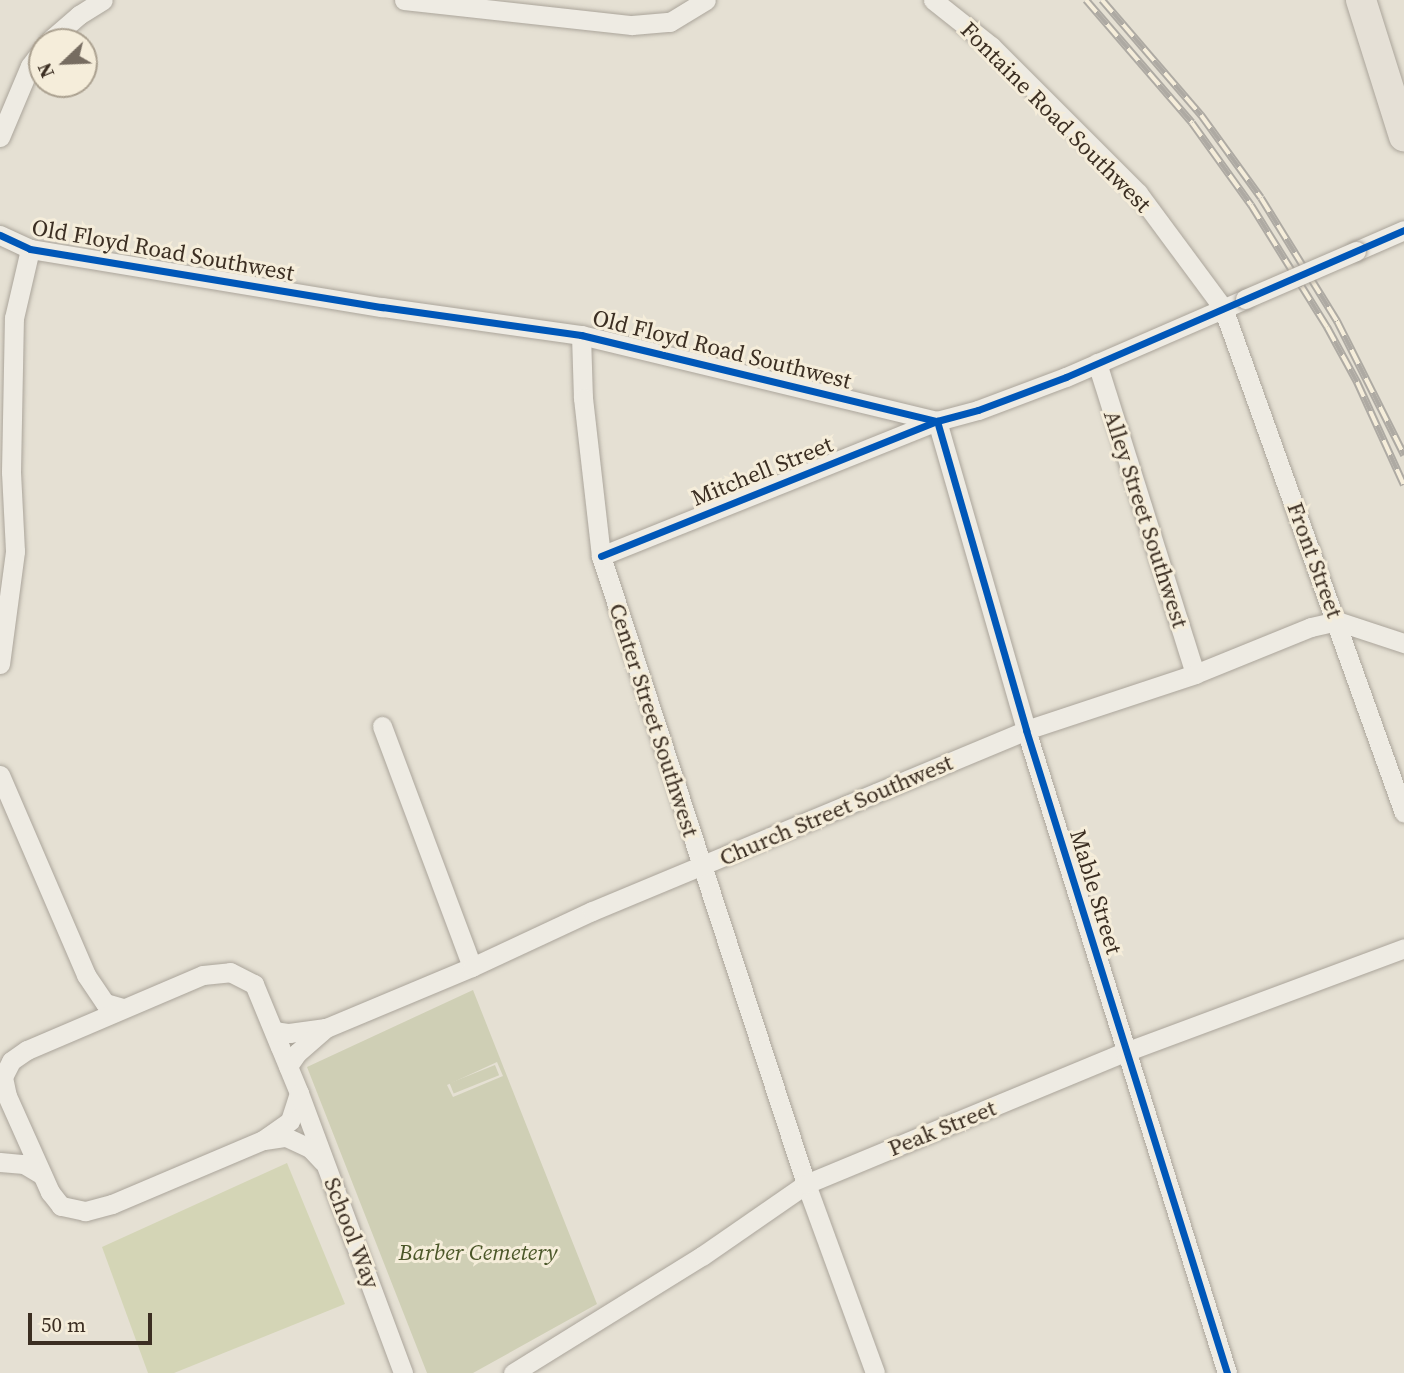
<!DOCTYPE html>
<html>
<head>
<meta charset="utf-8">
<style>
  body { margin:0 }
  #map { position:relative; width:1404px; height:1373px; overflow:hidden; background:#e5e0d3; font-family:"Source Serif 4",serif }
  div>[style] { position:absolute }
  .green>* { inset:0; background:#d4d5b6 }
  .cemetery>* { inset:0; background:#cfcfb5; transform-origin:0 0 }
  .roads { filter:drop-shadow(0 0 2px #aba59b) drop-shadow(0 0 2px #aba59b) }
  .minor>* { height:19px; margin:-9.5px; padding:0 9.5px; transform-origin:9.5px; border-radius:9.5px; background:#eeebe3 }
  .primary>* { height:30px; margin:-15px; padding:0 15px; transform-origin:15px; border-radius:15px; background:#e5e0d6 }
  .rail>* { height:8px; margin-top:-4px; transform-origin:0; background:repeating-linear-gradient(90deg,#f5edda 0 16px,#aeaaa3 0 32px); box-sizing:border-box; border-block:2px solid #aeaaa3 }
  .bridges { filter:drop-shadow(0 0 2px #aba59b) drop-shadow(0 0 2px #aba59b) }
  .minor-bridge>* { height:19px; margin:-9.5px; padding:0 9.5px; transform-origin:9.5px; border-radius:9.5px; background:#eeebe3 }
  .cycleway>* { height:7px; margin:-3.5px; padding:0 3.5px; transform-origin:3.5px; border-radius:3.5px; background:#0057b8 }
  span { translate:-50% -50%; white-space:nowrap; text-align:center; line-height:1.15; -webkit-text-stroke:6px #f5edda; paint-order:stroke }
  .street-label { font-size:23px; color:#3b2e22 }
  .park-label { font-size:23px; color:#4b5729; font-style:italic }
  .north { position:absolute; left:28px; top:28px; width:70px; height:70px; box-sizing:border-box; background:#f5edda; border:2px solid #aba190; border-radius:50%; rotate:247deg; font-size:19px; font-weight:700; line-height:28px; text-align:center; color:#3b2e22 }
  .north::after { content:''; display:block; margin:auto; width:24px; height:32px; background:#766c60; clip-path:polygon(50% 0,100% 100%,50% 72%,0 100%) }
  .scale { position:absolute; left:28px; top:1313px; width:124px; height:32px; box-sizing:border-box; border:4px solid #3b2e22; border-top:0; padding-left:9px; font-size:21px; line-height:24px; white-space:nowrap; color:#3b2e22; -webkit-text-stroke:5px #f5edda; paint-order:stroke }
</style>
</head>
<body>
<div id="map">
  <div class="green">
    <i style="clip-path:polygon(287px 1163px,345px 1304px,174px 1373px,148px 1373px,102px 1247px)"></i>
  </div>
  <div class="cemetery">
    <i style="clip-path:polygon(evenodd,473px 990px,597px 1304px,473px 1373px,427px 1373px,307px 1067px,473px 990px,497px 1062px,503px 1076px,453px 1097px,447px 1085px,497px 1062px)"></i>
    <i style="left:495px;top:1065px;width:11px;height:49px;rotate:68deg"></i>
  </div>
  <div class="roads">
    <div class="minor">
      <i style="left:404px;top:0;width:229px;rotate:6.3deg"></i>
      <i style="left:632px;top:25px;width:38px;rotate:-5deg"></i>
      <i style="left:670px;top:22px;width:42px;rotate:-31.4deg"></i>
      <i style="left:933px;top:0;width:74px;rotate:38.4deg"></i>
      <i style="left:991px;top:46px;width:208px;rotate:45deg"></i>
      <i style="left:1138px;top:193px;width:143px;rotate:53.5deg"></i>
      <i style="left:1223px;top:308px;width:536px;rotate:70.28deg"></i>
      <i style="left:48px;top:42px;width:41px;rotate:-41.1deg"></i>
      <i style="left:79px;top:15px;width:28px;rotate:-32deg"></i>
      <i style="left:0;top:137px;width:77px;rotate:-67.1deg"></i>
      <i style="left:30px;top:66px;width:20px;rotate:-53deg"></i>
      <i style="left:0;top:235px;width:33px;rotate:25deg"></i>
      <i style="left:30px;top:249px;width:357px;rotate:9.4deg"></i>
      <i style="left:382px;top:307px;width:201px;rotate:8deg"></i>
      <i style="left:581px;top:335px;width:366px;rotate:13.6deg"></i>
      <i style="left:937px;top:421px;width:42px;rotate:-15deg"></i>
      <i style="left:978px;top:410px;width:94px;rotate:-20.6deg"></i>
      <i style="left:1066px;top:377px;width:195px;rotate:-23.5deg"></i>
      <i style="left:1356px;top:251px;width:52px;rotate:-23.6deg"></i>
      <i style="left:581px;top:335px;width:63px;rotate:88.2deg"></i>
      <i style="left:583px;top:398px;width:159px;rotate:83.5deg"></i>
      <i style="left:601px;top:556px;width:661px;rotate:71.92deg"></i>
      <i style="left:806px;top:1184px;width:201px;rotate:69.9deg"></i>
      <i style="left:1097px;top:363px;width:326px;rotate:72.5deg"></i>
      <i style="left:601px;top:556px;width:362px;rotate:-21.9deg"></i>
      <i style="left:937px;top:421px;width:322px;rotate:73.9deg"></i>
      <i style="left:1026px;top:730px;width:674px;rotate:72.64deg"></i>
      <i style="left:0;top:664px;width:114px;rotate:-82.4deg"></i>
      <i style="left:15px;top:551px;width:79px;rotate:-92.9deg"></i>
      <i style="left:11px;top:472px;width:154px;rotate:-88.9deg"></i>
      <i style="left:14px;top:318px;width:71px;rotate:-76.9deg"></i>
      <i style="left:382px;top:726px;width:257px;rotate:69.5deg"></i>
      <i style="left:0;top:775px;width:218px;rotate:66.7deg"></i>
      <i style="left:86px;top:975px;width:34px;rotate:56deg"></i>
      <i style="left:105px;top:1003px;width:18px;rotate:16deg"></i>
      <i style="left:230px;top:972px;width:27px;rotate:27deg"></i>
      <i style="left:254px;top:984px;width:68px;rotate:67.6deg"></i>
      <i style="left:280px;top:1047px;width:50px;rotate:67.6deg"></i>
      <i style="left:299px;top:1093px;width:29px;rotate:108deg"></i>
      <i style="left:290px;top:1121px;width:33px;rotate:145deg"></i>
      <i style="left:263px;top:1140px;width:164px;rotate:157deg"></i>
      <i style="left:112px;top:1204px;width:28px;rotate:165deg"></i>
      <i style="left:85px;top:1211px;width:25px;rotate:-168deg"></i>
      <i style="left:61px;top:1206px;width:18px;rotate:-128deg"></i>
      <i style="left:50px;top:1192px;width:105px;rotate:-114.1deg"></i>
      <i style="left:7px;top:1096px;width:19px;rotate:-102deg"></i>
      <i style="left:3px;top:1077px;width:18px;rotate:-63deg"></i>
      <i style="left:11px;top:1061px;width:19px;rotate:-35deg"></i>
      <i style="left:27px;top:1050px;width:191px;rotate:-23.1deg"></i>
      <i style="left:203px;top:975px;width:27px;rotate:-6deg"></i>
      <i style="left:274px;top:1031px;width:15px;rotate:8deg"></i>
      <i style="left:289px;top:1033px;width:37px;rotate:-8deg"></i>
      <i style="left:326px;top:1028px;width:158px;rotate:-22.7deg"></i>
      <i style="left:472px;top:967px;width:132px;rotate:-25deg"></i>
      <i style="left:592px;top:911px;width:470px;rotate:-22.6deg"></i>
      <i style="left:1026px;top:730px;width:178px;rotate:-18.3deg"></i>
      <i style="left:1195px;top:674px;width:125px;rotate:-22.1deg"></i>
      <i style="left:1311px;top:627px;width:27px;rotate:-13deg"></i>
      <i style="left:1337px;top:621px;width:71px;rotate:18.2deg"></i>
      <i style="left:288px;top:1066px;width:16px;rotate:-55deg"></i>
      <i style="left:297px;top:1053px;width:38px;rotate:-41deg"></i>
      <i style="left:299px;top:1093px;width:299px;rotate:69.6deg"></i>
      <i style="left:264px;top:1140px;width:22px;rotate:-8deg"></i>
      <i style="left:286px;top:1137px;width:26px;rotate:25deg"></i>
      <i style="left:310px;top:1148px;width:19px;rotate:47deg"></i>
      <i style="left:0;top:1162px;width:24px;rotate:5deg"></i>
      <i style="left:24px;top:1164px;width:21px;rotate:31deg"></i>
      <i style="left:513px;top:1373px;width:222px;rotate:-31.8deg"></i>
      <i style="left:702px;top:1256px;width:126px;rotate:-34.7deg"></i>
      <i style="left:806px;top:1184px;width:345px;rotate:-22.5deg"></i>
      <i style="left:1125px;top:1052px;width:298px;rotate:-20.4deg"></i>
    </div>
    <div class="primary">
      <i style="left:1361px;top:0;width:143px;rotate:72.5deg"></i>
    </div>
  </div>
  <div class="rail">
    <i style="left:1086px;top:0;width:162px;rotate:49.2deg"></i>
    <i style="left:1192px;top:123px;width:101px;rotate:54.3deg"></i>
    <i style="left:1251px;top:205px;width:144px;rotate:58.1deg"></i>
    <i style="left:1327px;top:327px;width:63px;rotate:61.4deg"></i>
    <i style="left:1357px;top:382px;width:113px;rotate:65.5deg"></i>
    <i style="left:1102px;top:0;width:152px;rotate:49.3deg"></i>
    <i style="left:1201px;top:115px;width:102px;rotate:54.1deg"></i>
    <i style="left:1261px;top:198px;width:145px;rotate:58.3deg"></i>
    <i style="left:1337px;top:321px;width:150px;rotate:63.4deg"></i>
  </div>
  <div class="bridges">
    <div class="minor-bridge">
      <i style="left:1245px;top:299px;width:121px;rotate:-23.4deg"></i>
    </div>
  </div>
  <div class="cycleway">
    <i style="left:0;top:235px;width:33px;rotate:25deg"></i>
    <i style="left:30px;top:249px;width:357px;rotate:9.4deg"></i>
    <i style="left:382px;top:307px;width:201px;rotate:8deg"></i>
    <i style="left:581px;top:335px;width:366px;rotate:13.6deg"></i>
    <i style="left:937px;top:421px;width:42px;rotate:-15deg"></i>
    <i style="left:978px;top:410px;width:94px;rotate:-20.6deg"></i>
    <i style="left:1066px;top:377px;width:369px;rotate:-23.5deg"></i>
    <i style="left:601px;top:556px;width:362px;rotate:-21.9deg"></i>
    <i style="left:937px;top:421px;width:322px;rotate:73.9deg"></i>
    <i style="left:1026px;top:730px;width:674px;rotate:72.64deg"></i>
  </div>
  <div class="street-label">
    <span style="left:1056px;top:117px;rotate:45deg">Fontaine Road Southwest</span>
    <span style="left:163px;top:250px;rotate:10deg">Old Floyd Road Southwest</span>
    <span style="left:722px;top:349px;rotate:14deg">Old Floyd Road Southwest</span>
    <span style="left:762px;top:471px;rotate:-22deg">Mitchell Street</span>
    <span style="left:1146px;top:519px;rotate:72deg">Alley Street Southwest</span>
    <span style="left:1315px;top:560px;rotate:70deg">Front Street</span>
    <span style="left:654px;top:720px;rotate:72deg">Center Street Southwest</span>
    <span style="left:836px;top:810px;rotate:-23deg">Church Street Southwest</span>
    <span style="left:1096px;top:892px;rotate:73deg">Mable Street</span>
    <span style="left:942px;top:1128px;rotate:-22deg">Peak Street</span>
    <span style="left:352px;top:1233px;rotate:69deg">School Way</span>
  </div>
  <div class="park-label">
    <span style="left:478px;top:1252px">Barber Cemetery</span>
  </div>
  <div class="north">N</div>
  <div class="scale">50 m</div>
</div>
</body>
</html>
